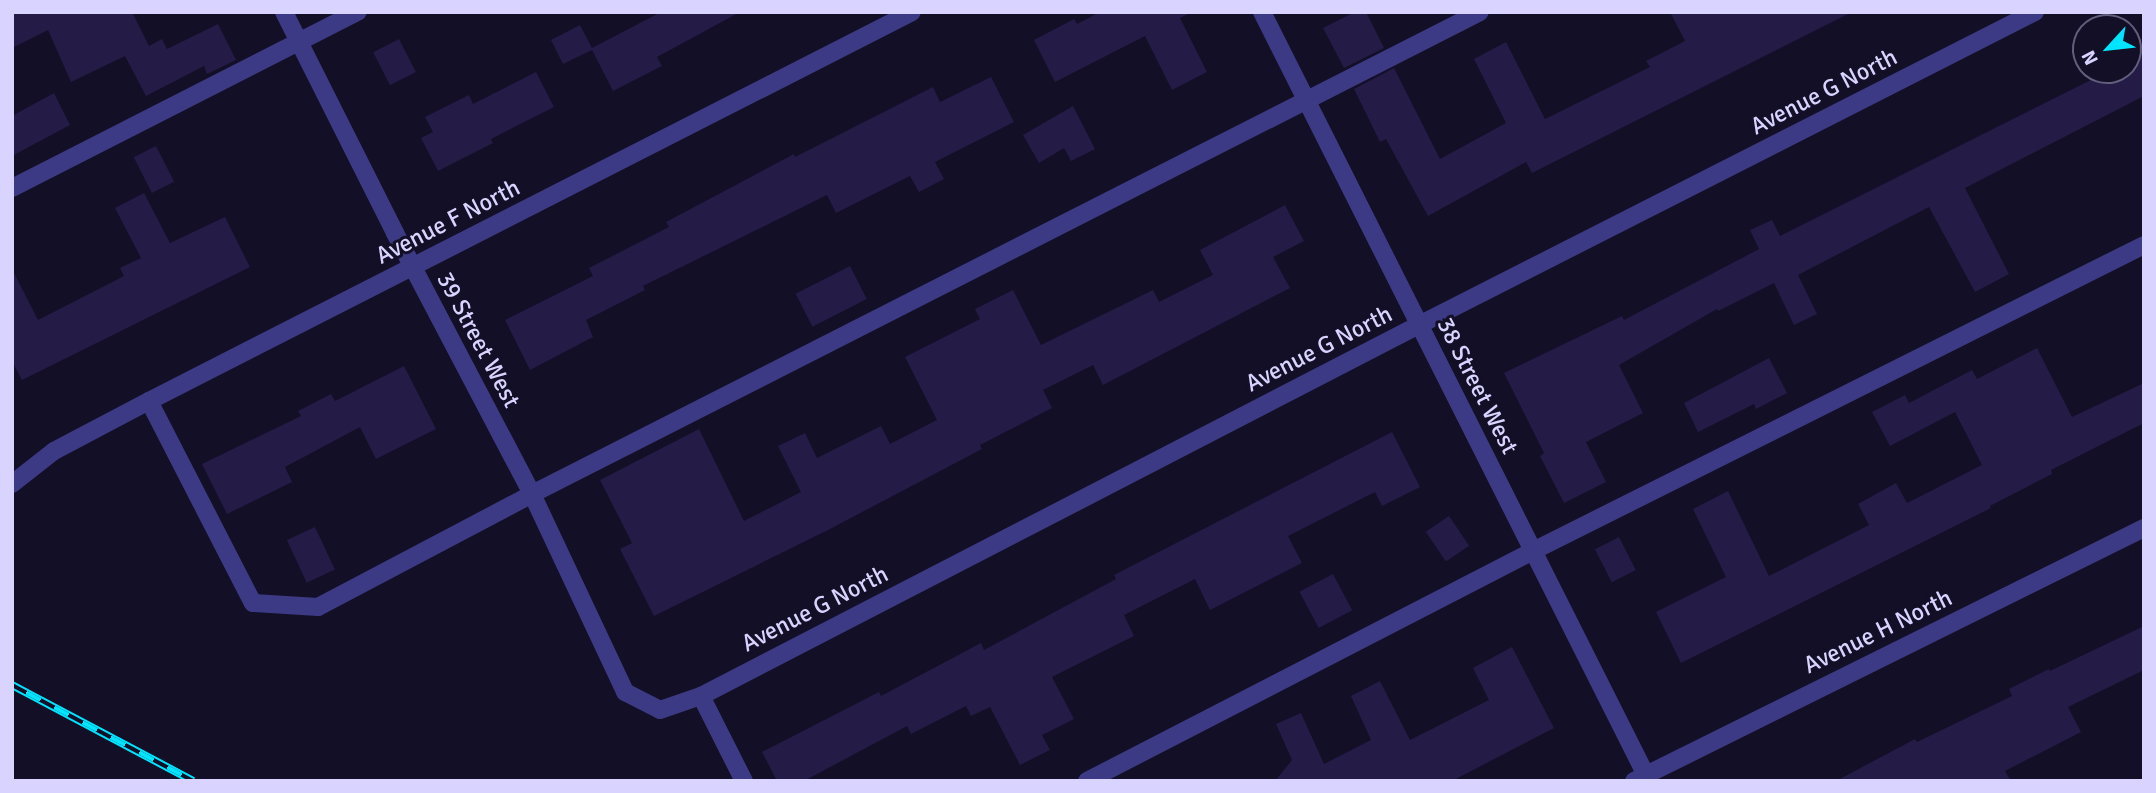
<!DOCTYPE html>
<html>
<head>
<meta charset="utf-8">
<style>
  body { margin:0 }
  #map { position:relative; width:2156px; height:793px; overflow:hidden; background:#130f26; font-family:Signika,sans-serif }
  div>[style] { position:absolute }
  .building>* { inset:0; background:#241b47; transform-origin:0 0 }
  .minor>* { height:18px; margin:-9px; padding:0 9px; transform-origin:9px; border-radius:9px; background:#3d3a85 }
  .rail>* { height:8px; margin-top:-4px; transform-origin:0; background:repeating-linear-gradient(90deg,#130f26 0 16px,#00e5ff 0 32px); box-sizing:border-box; border-block:2px solid #00e5ff }
  span { translate:-50% -50%; white-space:nowrap; text-align:center; line-height:1.15; -webkit-text-stroke:6px #130f26; paint-order:stroke }
  .street-label { font-size:24px; color:#d9d4ff }
  .frame { position:absolute; inset:0; border:14px solid #d9d4ff; pointer-events:none }
  .north { position:absolute; left:2072px; top:14px; width:70px; height:70px; box-sizing:border-box; background:#130f26; border:2px solid #625e7d; border-radius:50%; rotate:243deg; font-size:19px; font-weight:700; line-height:28px; text-align:center; color:#d9d4ff }
  .north::after { content:''; display:block; margin:auto; width:24px; height:32px; background:#00e5ff; clip-path:polygon(50% 0,100% 100%,50% 72%,0 100%) }
</style>
</head>
<body>
<div id="map">
  <div class="building">
    <i style="clip-path:polygon(12px 12px,132px 12px,149px 46px,162px 39px,167px 49px,218px 24px,236px 60px,207px 74px,204px 66px,146px 96px,125px 56px,71px 82px,48px 30px,12px 48px)"></i>
    <i style="clip-path:polygon(661px 12px,740px 12px,657px 57px,662px 66px,613px 91px,592px 50px,563px 64px,551px 40px,580px 25px,592px 48px)"></i>
    <i style="clip-path:polygon(1100px 12px,1192px 12px,1180px 18px,1207px 72px,1172px 90px,1145px 36px,1055px 82px,1034px 40px,1074px 19px,1077px 24px)"></i>
    <i style="clip-path:polygon(1355px 12px,1366px 12px,1384px 48px,1344px 68px,1323px 28px)"></i>
    <i style="clip-path:polygon(1670px 12px,1852px 12px,1532px 173px,1526px 162px,1428px 216px,1386px 139px,1380px 142px,1354px 89px,1394px 68px,1440px 159px,1506px 123px,1474px 59px,1506px 42px,1545px 119px,1650px 67px,1646px 61px,1685px 41px)"></i>
    <i style="left:399px;top:39px;width:37px;height:29px;rotate:63deg"></i>
    <i style="clip-path:polygon(2144px 53px,2144px 96px,1965px 188px,2009px 274px,1975px 292px,1929px 207px,1798px 275px,1817px 314px,1794px 325px,1774px 283px,1718px 311px,1717px 309px,1619px 365px,1643px 413px,1586px 442px,1606px 482px,1564px 503px,1540px 456px,1544px 453px,1504px 373px,1622px 316px,1624px 320px,1759px 249px,1750px 230px,1772px 220px,1780px 236px,2111px 70px,2128px 70px,2128px 61px)"></i>
    <i style="clip-path:polygon(536px 72px,554px 107px,491px 139px,493px 143px,438px 171px,421px 138px,433px 132px,425px 117px,469px 95px,473px 104px)"></i>
    <i style="clip-path:polygon(991px 77px,1014px 122px,935px 162px,944px 179px,919px 192px,910px 176px,836px 213px,827px 195px,643px 286px,645px 290px,586px 320px,593px 337px,530px 370px,505px 320px,593px 276px,589px 268px,669px 227px,666px 222px,794px 154px,795px 157px,933px 87px,940px 102px)"></i>
    <i style="clip-path:polygon(54px 93px,70px 125px,12px 156px,12px 116px)"></i>
    <i style="clip-path:polygon(1073px 106px,1095px 149px,1071px 161px,1064px 148px,1039px 163px,1023px 135px)"></i>
    <i style="left:156px;top:146px;width:40px;height:25px;rotate:63deg"></i>
    <i style="clip-path:polygon(144px 193px,170px 243px,225px 217px,250px 267px,22px 380px,12px 361px,12px 269px,38px 320px,124px 276px,120px 268px,141px 258px,115px 208px)"></i>
    <i style="clip-path:polygon(1285px 205px,1304px 241px,1273px 257px,1290px 288px,1103px 385px,1093px 365px,1043px 390px,1052px 408px,980px 445px,982px 449px,828px 530px,654px 616px,620px 549px,632px 543px,600px 480px,699px 429px,744px 521px,801px 492px,778px 446px,805px 433px,817px 458px,881px 426px,890px 444px,937px 420px,905px 357px,980px 319px,975px 309px,1013px 290px,1041px 345px,1153px 290px,1159px 302px,1213px 275px,1200px 250px)"></i>
    <i style="left:850px;top:266px;width:37px;height:61px;rotate:63deg"></i>
    <i style="clip-path:polygon(2037px 348px,2072px 417px,2144px 383px,2144px 423px,2051px 470px,2052px 474px,1990px 506px,1991px 508px,1681px 663px,1656px 612px,1726px 577px,1693px 509px,1728px 491px,1769px 576px,1869px 525px,1858px 504px,1896px 483px,1907px 503px,1982px 465px,1955px 412px,1890px 446px,1872px 412px,1905px 395px,1909px 403px,1972px 370px,1977px 379px)"></i>
    <i style="clip-path:polygon(1769px 358px,1787px 393px,1756px 409px,1754px 404px,1698px 432px,1684px 403px)"></i>
    <i style="clip-path:polygon(404px 366px,436px 429px,376px 459px,360px 427px,285px 467px,292px 482px,227px 514px,202px 464px,301px 416px,298px 411px,331px 394px,335px 401px)"></i>
    <i style="clip-path:polygon(1392px 432px,1420px 487px,1382px 506px,1375px 492px,1288px 536px,1302px 563px,1210px 610px,1195px 579px,1124px 615px,1134px 636px,1052px 677px,1074px 719px,1042px 735px,1050px 750px,1020px 765px,990px 707px,971px 716px,966px 706px,911px 734px,907px 726px,804px 781px,777px 781px,762px 752px,879px 692px,881px 696px,981px 643px,984px 650px,1116px 579px,1114px 575px)"></i>
    <i style="left:1449px;top:516px;width:36px;height:28px;rotate:56deg"></i>
    <i style="left:315px;top:527px;width:47px;height:31px;rotate:65deg"></i>
    <i style="left:1619px;top:537px;width:37px;height:27px;rotate:63deg"></i>
    <i style="left:1333px;top:574px;width:41px;height:38px;rotate:62deg"></i>
    <i style="clip-path:polygon(2144px 626px,2144px 670px,2068px 707px,2081px 732px,2005px 771px,2011px 781px,1836px 781px,1915px 739px,1917px 742px,2012px 696px,2009px 689px,2049px 669px,2050px 671px)"></i>
    <i style="clip-path:polygon(1512px 647px,1554px 728px,1452px 781px,1275px 781px,1292px 760px,1276px 724px,1301px 713px,1324px 764px,1371px 740px,1351px 696px,1380px 681px,1410px 740px,1489px 700px,1473px 668px)"></i>
  </div>
  <div class="minor">
    <i style="left:284px;top:12px;width:247px;rotate:63.3deg"></i>
    <i style="left:395px;top:233px;width:295px;rotate:62.3deg"></i>
    <i style="left:532px;top:494px;width:219px;rotate:64.8deg"></i>
    <i style="left:625px;top:692px;width:39px;rotate:27deg"></i>
    <i style="left:660px;top:710px;width:43px;rotate:-18.9deg"></i>
    <i style="left:701px;top:696px;width:808px;rotate:-27.33deg"></i>
    <i style="left:1419px;top:325px;width:691px;rotate:-26.94deg"></i>
    <i style="left:1262px;top:12px;width:861px;rotate:63.29deg"></i>
    <i style="left:12px;top:188px;width:388px;rotate:-27deg"></i>
    <i style="left:149px;top:401px;width:227px;rotate:62.8deg"></i>
    <i style="left:253px;top:603px;width:65px;rotate:3.5deg"></i>
    <i style="left:318px;top:607px;width:242px;rotate:-27.8deg"></i>
    <i style="left:532px;top:494px;width:1063px;rotate:-26.95deg"></i>
    <i style="left:12px;top:484px;width:53px;rotate:-38.2deg"></i>
    <i style="left:54px;top:451px;width:107px;rotate:-27.8deg"></i>
    <i style="left:149px;top:401px;width:856px;rotate:-27.01deg"></i>
    <i style="left:701px;top:696px;width:95px;rotate:63.2deg"></i>
    <i style="left:1087px;top:781px;width:502px;rotate:-27.28deg"></i>
    <i style="left:1533px;top:551px;width:683px;rotate:-26.6deg"></i>
    <i style="left:1634px;top:781px;width:569px;rotate:-26.39deg"></i>
  </div>
  <div class="rail">
    <i style="left:12px;top:685px;width:205px;rotate:27.9deg"></i>
  </div>
  <div class="street-label">
    <span style="left:1824px;top:92px;rotate:-27deg">Avenue G North</span>
    <span style="left:448px;top:222px;rotate:-27deg">Avenue F North</span>
    <span style="left:478px;top:340px;rotate:62deg">39 Street West</span>
    <span style="left:1319px;top:349px;rotate:-27deg">Avenue G North</span>
    <span style="left:1477px;top:386px;rotate:63deg">38 Street West</span>
    <span style="left:815px;top:609px;rotate:-27deg">Avenue G North</span>
    <span style="left:1878px;top:632px;rotate:-26deg">Avenue H North</span>
  </div>
  <div class="frame"></div>
  <div class="north">N</div>
</div>
</body>
</html>
